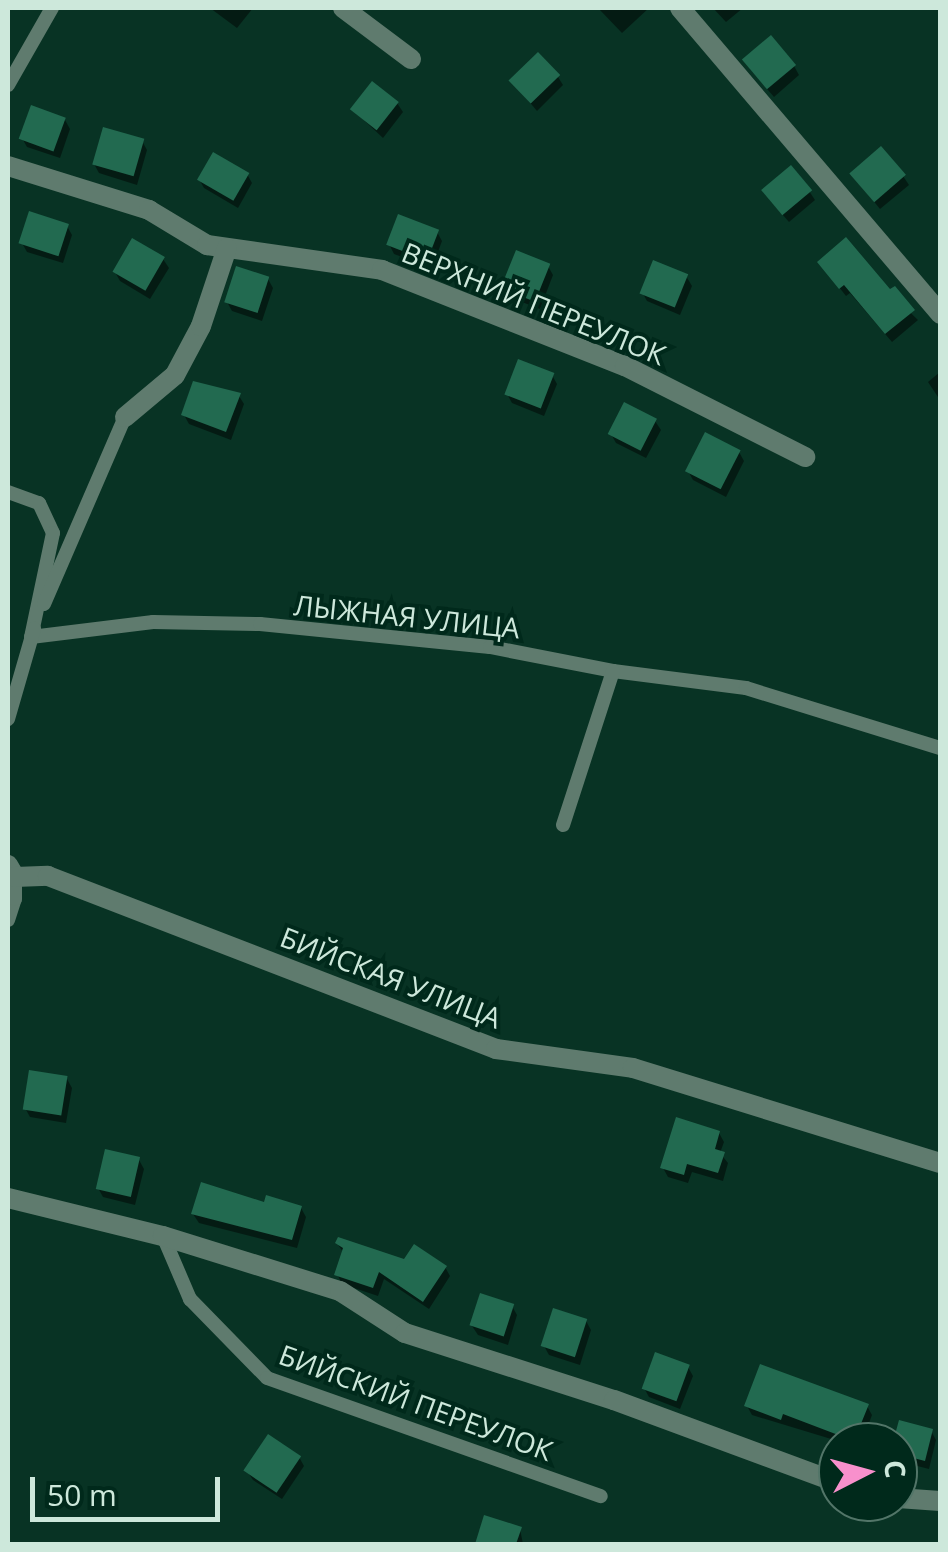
<!DOCTYPE html>
<html>
<head>
<meta charset="utf-8">
<style>
  body { margin:0 }
  #map { position:relative; width:948px; height:1552px; overflow:hidden; background:#083324; font-family:"Open Sans",sans-serif }
  div>[style] { position:absolute }
  .shadow>* { inset:0; background:#0007 }
  .building>* { inset:0; background:#226a50; transform-origin:0 0 }
  .lane>* { height:14px; margin:-7px; padding:0 7px; transform-origin:7px; border-radius:7px; background:#5f7b6e }
  .street>* { height:20px; margin:-10px; padding:0 10px; transform-origin:10px; border-radius:10px; background:#5f7b6e }
  span { translate:-50% -50%; white-space:nowrap; text-align:center; line-height:1.15; -webkit-text-stroke:8px #00291b; paint-order:stroke }
  .street-label { font-size:28px; color:#cde8db }
  .frame { position:absolute; inset:0; border:10px solid #cde8db; pointer-events:none }
  .north { position:absolute; left:818px; top:1422px; width:100px; height:100px; box-sizing:border-box; background:#00291b; border:2px solid #527568; border-radius:50%; rotate:84deg; font-size:28px; font-weight:700; line-height:40px; text-align:center; color:#cde8db }
  .north::after { content:''; display:block; margin:auto; width:35px; height:45px; background:#f890cc; clip-path:polygon(50% 0,100% 100%,50% 72%,0 100%) }
  .scale { position:absolute; left:30px; top:1477px; width:190px; height:45px; box-sizing:border-box; border:5px solid #cde8db; border-top:0; padding-left:12px; font-size:30px; line-height:35px; white-space:nowrap; color:#cde8db; -webkit-text-stroke:8px #00291b; paint-order:stroke }
</style>
</head>
<body>
<div id="map">
  <div class="shadow">
    <i style="clip-path:polygon(210px 8px,253px 8px,237px 28px)"></i>
    <i style="clip-path:polygon(598px 8px,649px 8px,622px 33px)"></i>
    <i style="clip-path:polygon(713px 8px,743px 8px,726px 22px)"></i>
    <i style="clip-path:polygon(794px 66px,799px 75px,774px 97px,750px 69px)"></i>
    <i style="clip-path:polygon(558px 77px,563px 85px,537px 111px,512px 81px)"></i>
    <i style="clip-path:polygon(397px 103px,403px 112px,383px 138px,353px 110px)"></i>
    <i style="clip-path:polygon(65px 120px,70px 129px,60px 158px,27px 147px,22px 138px)"></i>
    <i style="clip-path:polygon(142px 141px,147px 150px,137px 185px,99px 173px,94px 164px)"></i>
    <i style="clip-path:polygon(247px 174px,252px 183px,238px 208px,204px 188px,199px 179px)"></i>
    <i style="clip-path:polygon(903px 176px,909px 185px,880px 209px,858px 182px)"></i>
    <i style="clip-path:polygon(809px 191px,815px 200px,789px 222px,769px 199px)"></i>
    <i style="clip-path:polygon(67px 226px,72px 235px,63px 263px,27px 252px,22px 243px)"></i>
    <i style="clip-path:polygon(437px 232px,442px 241px,432px 268px,394px 254px,389px 244px)"></i>
    <i style="clip-path:polygon(163px 259px,169px 268px,150px 299px,120px 281px,115px 272px)"></i>
    <i style="clip-path:polygon(820px 263px,890px 293px,918px 320px,892px 342px,850px 293px,846px 296px)"></i>
    <i style="clip-path:polygon(548px 266px,553px 275px,540px 309px,509px 297px,504px 288px)"></i>
    <i style="clip-path:polygon(686px 276px,692px 286px,680px 315px,647px 301px,642px 292px)"></i>
    <i style="clip-path:polygon(268px 279px,273px 288px,262px 321px,232px 311px,227px 302px)"></i>
    <i style="clip-path:polygon(940px 372px,940px 400px,928px 382px)"></i>
    <i style="clip-path:polygon(552px 375px,557px 384px,544px 416px,512px 403px,507px 394px)"></i>
    <i style="clip-path:polygon(239px 396px,244px 404px,231px 440px,189px 424px,184px 415px)"></i>
    <i style="clip-path:polygon(655px 421px,661px 430px,646px 458px,616px 443px,611px 434px)"></i>
    <i style="clip-path:polygon(739px 452px,744px 461px,726px 497px,693px 480px,688px 471px)"></i>
    <i style="clip-path:polygon(67px 1079px,72px 1088px,66px 1123px,30px 1117px,25px 1108px)"></i>
    <i style="clip-path:polygon(719px 1133px,724px 1142px,720px 1153px,728px 1163px,723px 1181px,692px 1172px,688px 1183px,668px 1177px,663px 1168px)"></i>
    <i style="clip-path:polygon(139px 1160px,144px 1169px,135px 1205px,103px 1197px,98px 1188px)"></i>
    <i style="clip-path:polygon(301px 1208px,306px 1217px,297px 1248px,199px 1223px,193px 1214px)"></i>
    <i style="clip-path:polygon(337px 1243px,405px 1262px,445px 1267px,450px 1276px,429px 1309px,384px 1279px,378px 1296px,342px 1284px,337px 1274px,343px 1252px)"></i>
    <i style="clip-path:polygon(512px 1306px,517px 1315px,508px 1345px,478px 1335px,472px 1326px)"></i>
    <i style="clip-path:polygon(586px 1321px,591px 1330px,580px 1365px,549px 1355px,544px 1346px)"></i>
    <i style="clip-path:polygon(688px 1367px,693px 1376px,680px 1409px,649px 1397px,644px 1388px)"></i>
    <i style="clip-path:polygon(747px 1406px,867px 1406px,872px 1415px,862px 1442px,841px 1442px,752px 1415px)"></i>
    <i style="clip-path:polygon(931px 1431px,936px 1440px,929px 1469px,898px 1461px,896px 1442px)"></i>
    <i style="clip-path:polygon(299px 1457px,304px 1466px,282px 1499px,253px 1480px,247px 1471px)"></i>
    <i style="clip-path:polygon(486px 1518px,520px 1529px,523px 1544px,477px 1544px)"></i>
  </div>
  <div class="building">
    <i style="left:771px;top:35px;width:39px;height:38px;rotate:50deg"></i>
    <i style="left:538px;top:52px;width:32px;height:41px;rotate:46deg"></i>
    <i style="left:372px;top:81px;width:34px;height:36px;rotate:38deg"></i>
    <i style="left:31px;top:105px;width:37px;height:36px;rotate:20deg"></i>
    <i style="left:103px;top:127px;width:43px;height:39px;rotate:16deg"></i>
    <i style="left:881px;top:146px;width:38px;height:42px;rotate:49deg"></i>
    <i style="left:213px;top:152px;width:42px;height:32px;rotate:30deg"></i>
    <i style="left:791px;top:165px;width:33px;height:39px;rotate:50deg"></i>
    <i style="left:29px;top:211px;width:42px;height:34px;rotate:18deg"></i>
    <i style="left:398px;top:214px;width:44px;height:33px;rotate:21deg"></i>
    <i style="clip-path:polygon(846px 237px,890px 289px,895px 286px,915px 310px,885px 334px,844px 285px,839px 289px,817px 262px)"></i>
    <i style="left:132px;top:238px;width:38px;height:39px;rotate:30deg"></i>
    <i style="left:516px;top:250px;width:37px;height:41px;rotate:22deg"></i>
    <i style="left:653px;top:260px;width:38px;height:36px;rotate:22deg"></i>
    <i style="left:236px;top:266px;width:35px;height:38px;rotate:18deg"></i>
    <i style="left:518px;top:359px;width:39px;height:38px;rotate:21deg"></i>
    <i style="clip-path:polygon(193px 381px,241px 393px,226px 432px,181px 415px)"></i>
    <i style="left:624px;top:402px;width:37px;height:36px;rotate:27deg"></i>
    <i style="left:705px;top:432px;width:40px;height:44px;rotate:27deg"></i>
    <i style="left:29px;top:1070px;width:39px;height:40px;rotate:9deg"></i>
    <i style="clip-path:polygon(676px 1117px,720px 1131px,715px 1149px,725px 1152px,718px 1173px,687px 1164px,684px 1175px,660px 1168px)"></i>
    <i style="left:105px;top:1149px;width:36px;height:41px;rotate:13deg"></i>
    <i style="clip-path:polygon(201px 1182px,264px 1202px,266px 1195px,302px 1206px,292px 1240px,191px 1214px)"></i>
    <i style="clip-path:polygon(338px 1237px,404px 1259px,414px 1244px,447px 1266px,423px 1302px,379px 1272px,373px 1288px,334px 1275px,343px 1248px,335px 1243px)"></i>
    <i style="left:480px;top:1293px;width:36px;height:34px;rotate:18deg"></i>
    <i style="left:553px;top:1308px;width:36px;height:40px;rotate:18deg"></i>
    <i style="left:655px;top:1352px;width:37px;height:39px;rotate:20deg"></i>
    <i style="clip-path:polygon(760px 1364px,869px 1404px,854px 1441px,783px 1414px,781px 1420px,744px 1406px)"></i>
    <i style="clip-path:polygon(899px 1420px,933px 1429px,925px 1461px,898px 1454px,898px 1442px,893px 1442px)"></i>
    <i style="left:268px;top:1434px;width:40px;height:44px;rotate:34deg"></i>
    <i style="clip-path:polygon(484px 1515px,522px 1527px,516px 1544px,475px 1544px)"></i>
  </div>
  <div class="lane">
    <i style="left:8px;top:85px;width:89px;rotate:-60.3deg"></i>
    <i style="left:8px;top:492px;width:33px;rotate:20deg"></i>
    <i style="left:39px;top:503px;width:33px;rotate:65deg"></i>
    <i style="left:53px;top:533px;width:106px;rotate:101.9deg"></i>
    <i style="left:31px;top:637px;width:123px;rotate:-7deg"></i>
    <i style="left:153px;top:622px;width:107px;rotate:1.1deg"></i>
    <i style="left:260px;top:624px;width:231px;rotate:5.7deg"></i>
    <i style="left:490px;top:647px;width:125px;rotate:11deg"></i>
    <i style="left:613px;top:671px;width:134px;rotate:7.3deg"></i>
    <i style="left:746px;top:688px;width:203px;rotate:17.2deg"></i>
    <i style="left:44px;top:604px;width:204px;rotate:-66.6deg"></i>
    <i style="left:8px;top:719px;width:94px;rotate:-73.9deg"></i>
    <i style="left:563px;top:825px;width:162px;rotate:-72deg"></i>
    <i style="left:8px;top:920px;width:22px;rotate:-72deg"></i>
    <i style="left:15px;top:899px;width:22px;rotate:-90deg"></i>
    <i style="left:163px;top:1236px;width:69px;rotate:66.8deg"></i>
    <i style="left:190px;top:1299px;width:110px;rotate:45.7deg"></i>
    <i style="left:267px;top:1378px;width:354px;rotate:19.5deg"></i>
  </div>
  <div class="street">
    <i style="left:343px;top:8px;width:85px;rotate:36.9deg"></i>
    <i style="left:680px;top:8px;width:402px;rotate:49.6deg"></i>
    <i style="left:8px;top:166px;width:148px;rotate:17.3deg"></i>
    <i style="left:149px;top:210px;width:68px;rotate:31.1deg"></i>
    <i style="left:207px;top:245px;width:177px;rotate:8.1deg"></i>
    <i style="left:382px;top:270px;width:261px;rotate:21.6deg"></i>
    <i style="left:625px;top:366px;width:202px;rotate:26.8deg"></i>
    <i style="left:125px;top:417px;width:65px;rotate:-40deg"></i>
    <i style="left:175px;top:375px;width:55px;rotate:-62deg"></i>
    <i style="left:201px;top:326px;width:82px;rotate:-71.6deg"></i>
    <i style="left:8px;top:865px;width:14px;rotate:60deg"></i>
    <i style="left:15px;top:877px;width:33px;rotate:-2deg"></i>
    <i style="left:48px;top:876px;width:480px;rotate:21.1deg"></i>
    <i style="left:496px;top:1049px;width:138px;rotate:7.9deg"></i>
    <i style="left:633px;top:1068px;width:321px;rotate:17.2deg"></i>
    <i style="left:8px;top:1198px;width:160px;rotate:13.8deg"></i>
    <i style="left:163px;top:1236px;width:185px;rotate:17.3deg"></i>
    <i style="left:340px;top:1291px;width:77px;rotate:32.9deg"></i>
    <i style="left:405px;top:1333px;width:219px;rotate:17.8deg"></i>
    <i style="left:614px;top:1400px;width:239px;rotate:20.3deg"></i>
    <i style="left:898px;top:1498px;width:42px;rotate:4.1deg"></i>
  </div>
  <div class="street-label">
    <span style="left:534px;top:303px;rotate:22deg">ВЕРХНИЙ ПЕРЕУЛОК</span>
    <span style="left:407px;top:616px;rotate:6deg">ЛЫЖНАЯ УЛИЦА</span>
    <span style="left:391px;top:977px;rotate:21deg">БИЙСКАЯ УЛИЦА</span>
    <span style="left:416px;top:1402px;rotate:20deg">БИЙСКИЙ ПЕРЕУЛОК</span>
  </div>
  <div class="frame"></div>
  <div class="north">С</div>
  <div class="scale">50 m</div>
</div>
</body>
</html>
